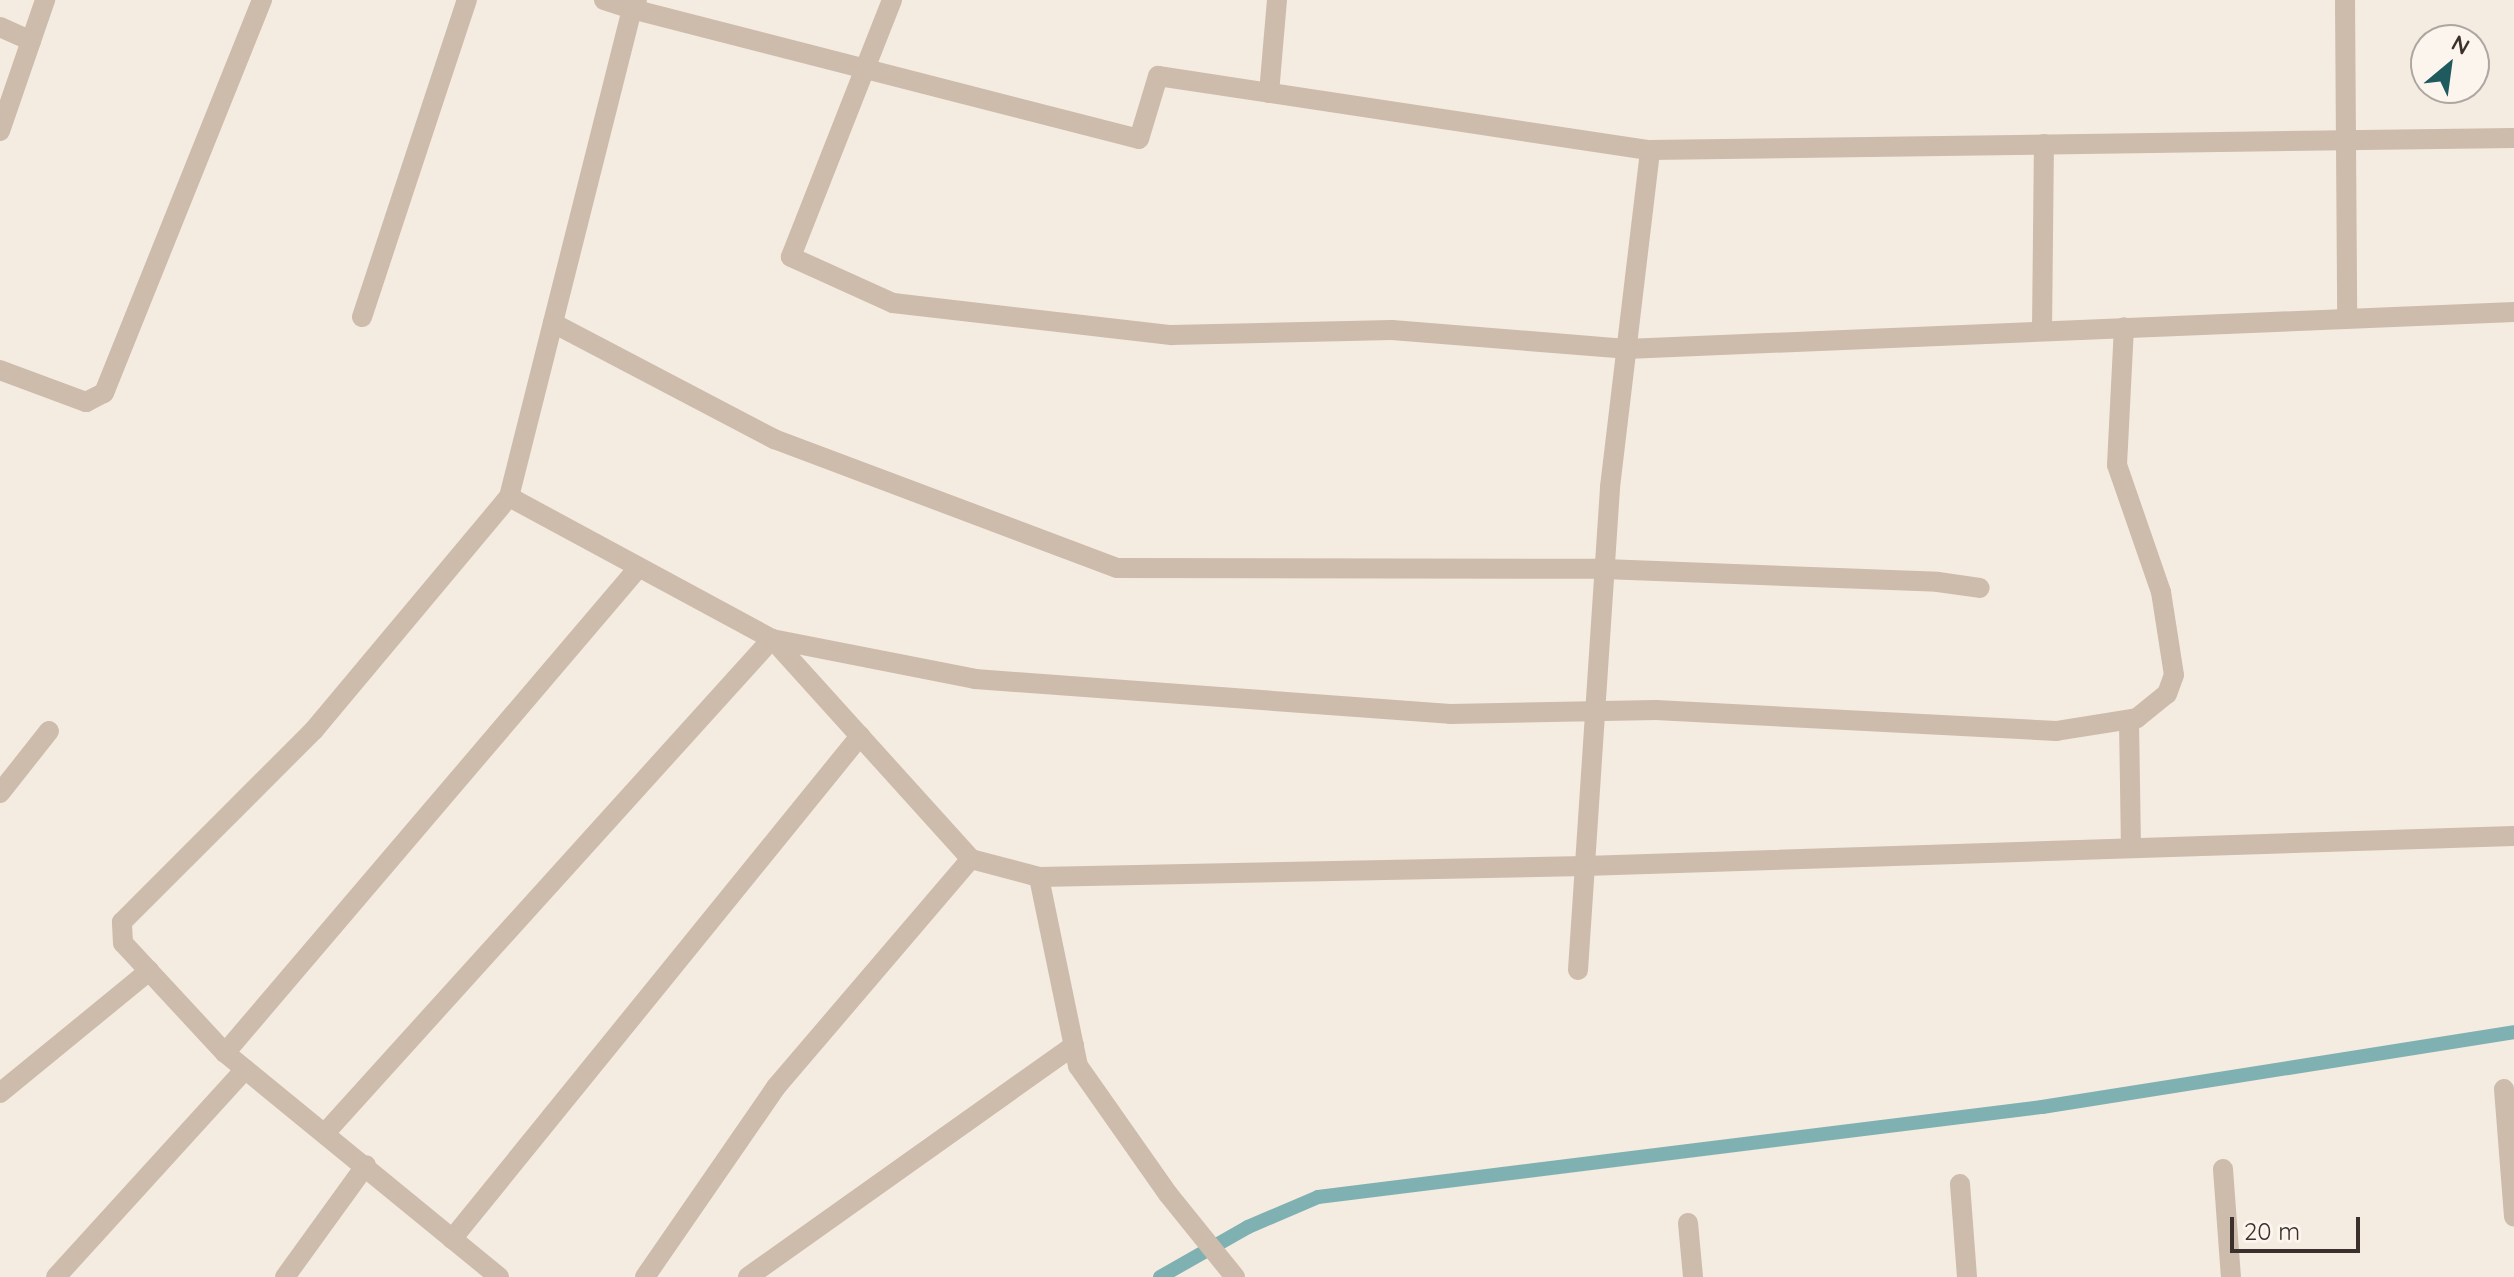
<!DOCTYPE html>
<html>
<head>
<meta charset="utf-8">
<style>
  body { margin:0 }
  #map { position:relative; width:2514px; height:1277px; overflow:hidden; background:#f4ebe1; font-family:Quicksand,sans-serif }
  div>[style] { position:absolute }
  .stream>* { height:14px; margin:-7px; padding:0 7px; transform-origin:7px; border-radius:7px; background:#7fb0b2 }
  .minor>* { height:20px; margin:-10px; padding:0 10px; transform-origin:10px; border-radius:10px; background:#cdbbac }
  span { translate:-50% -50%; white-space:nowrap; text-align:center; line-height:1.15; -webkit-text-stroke:7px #fbf5ee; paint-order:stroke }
  .north { position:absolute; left:2410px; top:24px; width:80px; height:80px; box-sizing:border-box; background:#fbf5ee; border:2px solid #aea6a0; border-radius:50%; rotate:29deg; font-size:22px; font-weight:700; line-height:32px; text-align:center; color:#3b302b }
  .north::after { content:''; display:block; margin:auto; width:28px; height:36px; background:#1f5a5e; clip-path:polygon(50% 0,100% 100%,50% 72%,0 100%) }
  .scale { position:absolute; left:2230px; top:1217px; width:130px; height:36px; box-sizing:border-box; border:4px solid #3b302b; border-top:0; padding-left:10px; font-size:24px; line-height:28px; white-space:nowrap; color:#3b302b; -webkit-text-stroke:6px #fbf5ee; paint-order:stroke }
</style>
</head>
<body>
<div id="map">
  <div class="stream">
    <i style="left:1160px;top:1277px;width:101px;rotate:-29.6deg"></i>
    <i style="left:1248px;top:1227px;width:76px;rotate:-23.2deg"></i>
    <i style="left:1318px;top:1197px;width:730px;rotate:-7.09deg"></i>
    <i style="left:2042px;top:1107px;width:478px;rotate:-9deg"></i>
  </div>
  <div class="minor">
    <i style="left:604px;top:0;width:29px;rotate:18deg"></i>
    <i style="left:632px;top:9px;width:10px;rotate:-61deg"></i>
    <i style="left:892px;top:0;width:276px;rotate:111.5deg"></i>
    <i style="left:791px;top:257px;width:112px;rotate:24.3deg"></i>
    <i style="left:893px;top:303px;width:280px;rotate:6.6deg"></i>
    <i style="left:1171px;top:335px;width:221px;rotate:-1.3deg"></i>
    <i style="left:1392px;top:330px;width:235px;rotate:4.6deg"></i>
    <i style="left:1626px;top:349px;width:889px;rotate:-2.39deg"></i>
    <i style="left:2345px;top:0;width:316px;rotate:89.6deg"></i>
    <i style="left:0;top:27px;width:34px;rotate:24deg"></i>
    <i style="left:1269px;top:93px;width:93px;rotate:-85.1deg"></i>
    <i style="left:0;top:131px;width:139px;rotate:-71deg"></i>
    <i style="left:362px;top:317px;width:334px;rotate:-71.7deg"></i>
    <i style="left:553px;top:323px;width:250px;rotate:27.7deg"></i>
    <i style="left:774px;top:439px;width:366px;rotate:20.6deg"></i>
    <i style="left:1117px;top:568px;width:487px;rotate:0.1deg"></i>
    <i style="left:1604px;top:569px;width:334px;rotate:2.2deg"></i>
    <i style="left:1938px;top:582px;width:42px;rotate:8.1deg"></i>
    <i style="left:2042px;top:330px;width:186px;rotate:-89.4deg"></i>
    <i style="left:0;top:370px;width:92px;rotate:20.4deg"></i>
    <i style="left:86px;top:402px;width:20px;rotate:-27deg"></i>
    <i style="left:104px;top:393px;width:424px;rotate:-68.1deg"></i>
    <i style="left:2129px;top:721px;width:124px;rotate:89.1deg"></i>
    <i style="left:0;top:793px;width:79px;rotate:-51.7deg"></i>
    <i style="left:1039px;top:877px;width:546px;rotate:-1.15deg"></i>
    <i style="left:1585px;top:866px;width:929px;rotate:-1.85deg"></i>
    <i style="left:1578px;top:970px;width:484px;rotate:-86.2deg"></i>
    <i style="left:1610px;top:487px;width:339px;rotate:-83.2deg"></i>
    <i style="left:225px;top:1053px;width:150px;rotate:-132.8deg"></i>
    <i style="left:123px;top:943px;width:21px;rotate:-93deg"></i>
    <i style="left:122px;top:922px;width:272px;rotate:-45deg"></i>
    <i style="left:314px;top:730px;width:304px;rotate:-50.1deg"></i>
    <i style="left:2504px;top:1089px;width:128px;rotate:85.5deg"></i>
    <i style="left:0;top:1093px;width:193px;rotate:-39.3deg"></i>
    <i style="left:326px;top:1132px;width:665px;rotate:-47.87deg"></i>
    <i style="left:772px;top:639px;width:207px;rotate:11.1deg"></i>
    <i style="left:975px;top:679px;width:476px;rotate:4.2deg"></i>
    <i style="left:1450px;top:714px;width:206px;rotate:-1.1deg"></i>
    <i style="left:1656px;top:710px;width:401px;rotate:3deg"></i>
    <i style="left:2056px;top:731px;width:82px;rotate:-9.1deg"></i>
    <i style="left:2137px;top:718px;width:38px;rotate:-39deg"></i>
    <i style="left:2167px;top:694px;width:20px;rotate:-70deg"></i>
    <i style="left:2174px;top:675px;width:84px;rotate:-98.9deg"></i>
    <i style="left:2161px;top:592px;width:134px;rotate:-109.1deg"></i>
    <i style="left:2117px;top:465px;width:138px;rotate:-87.1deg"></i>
    <i style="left:2223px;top:1169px;width:108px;rotate:85.8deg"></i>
    <i style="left:1960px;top:1184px;width:93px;rotate:85.7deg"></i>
    <i style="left:1688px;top:1223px;width:54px;rotate:84.7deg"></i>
    <i style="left:452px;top:1239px;width:648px;rotate:-50.95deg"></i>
    <i style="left:56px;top:1277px;width:281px;rotate:-47.7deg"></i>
    <i style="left:285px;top:1277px;width:138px;rotate:-54.1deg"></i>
    <i style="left:499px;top:1277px;width:354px;rotate:-140.7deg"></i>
    <i style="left:225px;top:1053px;width:638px;rotate:-49.57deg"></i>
    <i style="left:645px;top:1277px;width:231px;rotate:-55.4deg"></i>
    <i style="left:776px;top:1087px;width:300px;rotate:-49.5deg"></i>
    <i style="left:748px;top:1277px;width:400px;rotate:-35.4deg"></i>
    <i style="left:1235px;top:1277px;width:107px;rotate:-128.9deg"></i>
    <i style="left:1168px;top:1194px;width:156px;rotate:-125.1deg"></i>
    <i style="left:1078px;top:1066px;width:193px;rotate:-101.7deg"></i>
    <i style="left:1039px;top:877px;width:70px;rotate:-165.2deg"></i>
    <i style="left:971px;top:859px;width:297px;rotate:-132.1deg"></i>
    <i style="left:772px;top:639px;width:299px;rotate:-151.6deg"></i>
    <i style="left:509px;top:497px;width:503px;rotate:-75.85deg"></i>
    <i style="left:632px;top:9px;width:523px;rotate:14.38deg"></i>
    <i style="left:1139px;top:139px;width:66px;rotate:-73.2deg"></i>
    <i style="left:1158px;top:76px;width:498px;rotate:8.6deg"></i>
    <i style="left:1650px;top:150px;width:864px;rotate:-0.8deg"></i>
  </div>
  <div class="north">N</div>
  <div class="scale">20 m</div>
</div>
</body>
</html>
